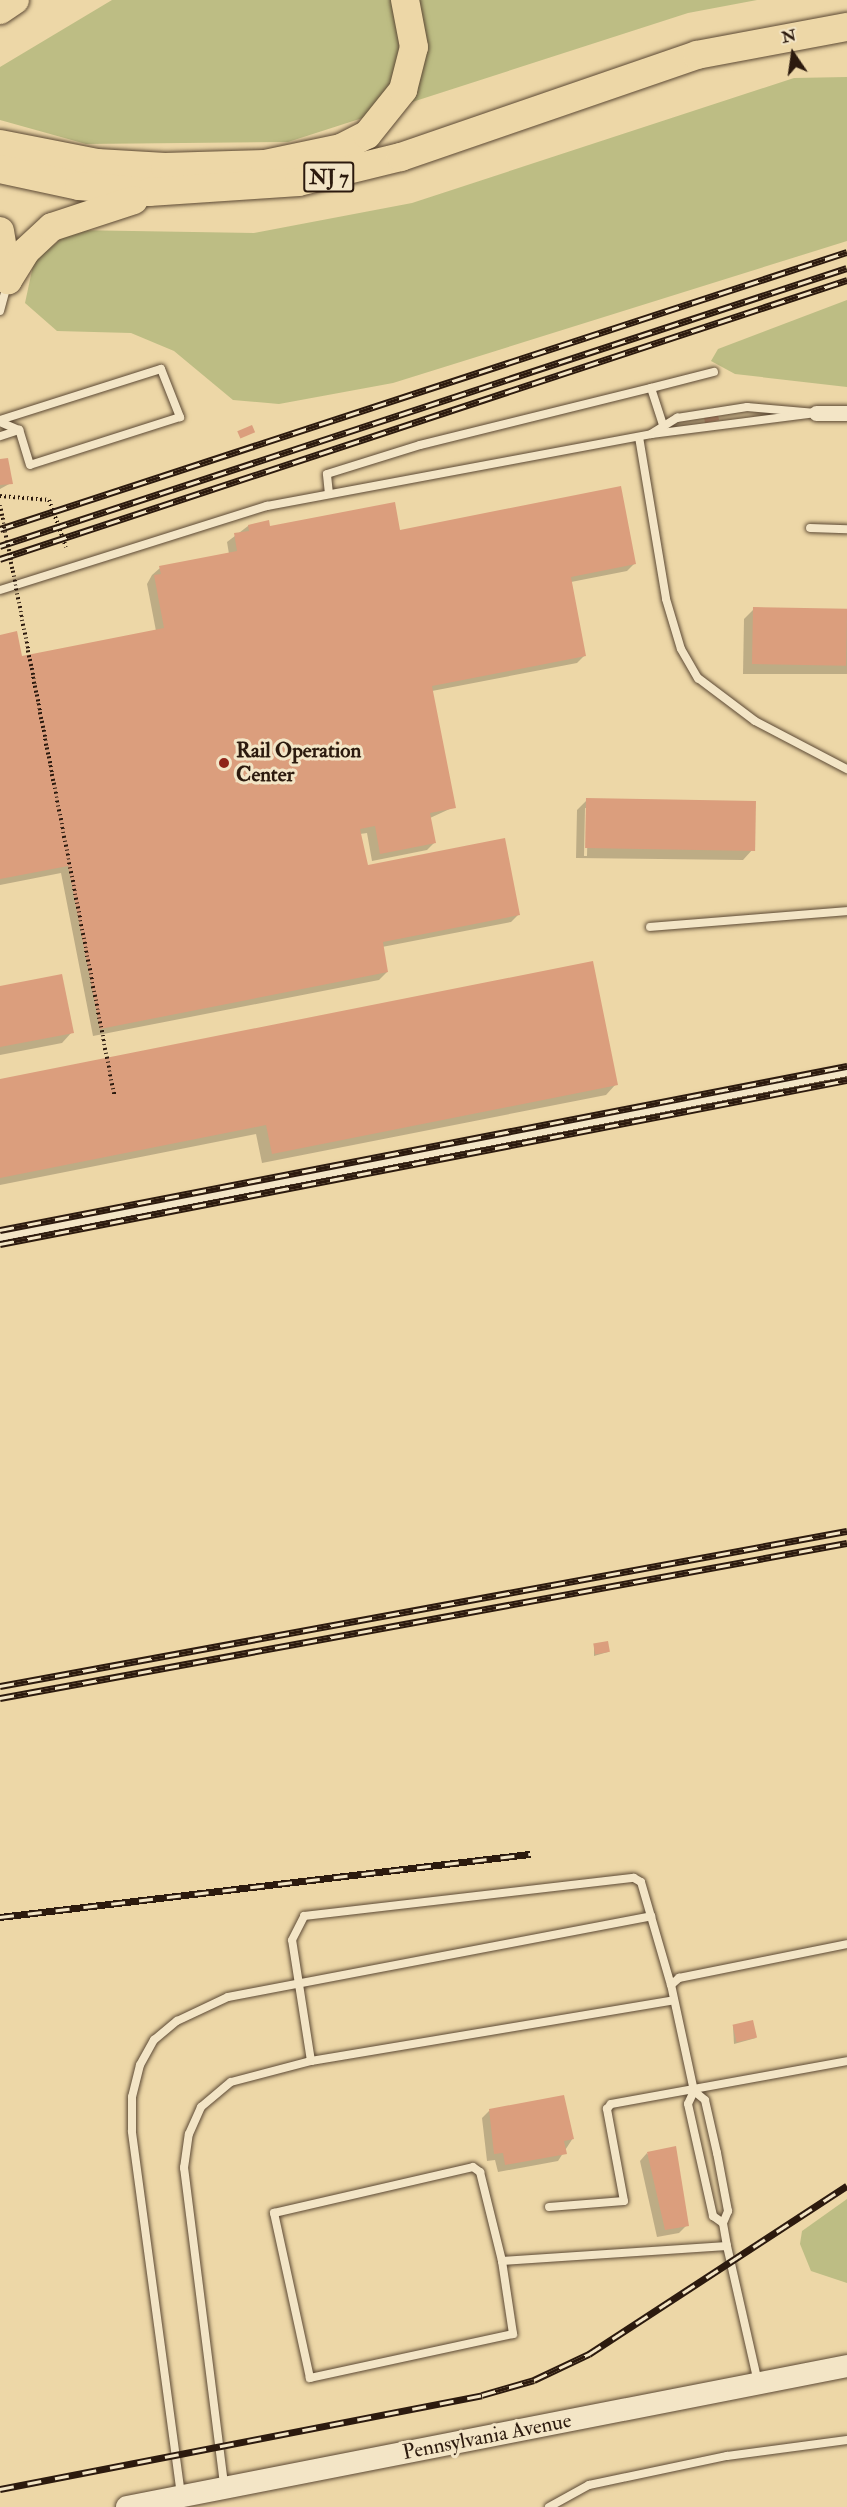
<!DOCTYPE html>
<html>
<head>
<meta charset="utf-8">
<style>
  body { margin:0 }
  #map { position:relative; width:847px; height:2507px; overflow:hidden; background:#edd7a7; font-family:"IM FELL Double Pica",serif }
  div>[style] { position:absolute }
  .green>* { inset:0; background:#bdbd84 }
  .shadow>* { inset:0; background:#0003 }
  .building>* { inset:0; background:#db9e7d; transform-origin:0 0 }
  .path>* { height:4px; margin-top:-2px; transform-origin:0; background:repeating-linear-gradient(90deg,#2c1a0e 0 1.5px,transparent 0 4.5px) }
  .roads { filter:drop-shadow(0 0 2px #5c4934) drop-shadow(0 0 2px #5c4934) }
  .service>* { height:8px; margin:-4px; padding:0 4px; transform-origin:4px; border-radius:4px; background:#f3e5c6 }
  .minor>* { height:15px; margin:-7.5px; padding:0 7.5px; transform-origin:7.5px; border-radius:7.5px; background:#f3e5c6 }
  .secondary>* { height:22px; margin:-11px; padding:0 11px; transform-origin:11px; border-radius:11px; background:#f3e5c6 }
  .motorway>* { height:28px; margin:-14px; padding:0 14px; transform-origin:14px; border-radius:14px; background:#edd7a7 }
  .rail>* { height:7px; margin-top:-3.5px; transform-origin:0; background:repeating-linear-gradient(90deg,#f3e5c6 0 14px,#2c1a0e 0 28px); box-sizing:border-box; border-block:2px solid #2c1a0e }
  .path-bridge>* { height:4px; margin-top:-2px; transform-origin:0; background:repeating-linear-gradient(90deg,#2c1a0e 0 1.5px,transparent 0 4.5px) }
  .dots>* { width:16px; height:16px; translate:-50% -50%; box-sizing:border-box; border:3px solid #f3e5c6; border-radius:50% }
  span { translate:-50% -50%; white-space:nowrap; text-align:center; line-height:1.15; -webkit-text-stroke:6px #f3e5c6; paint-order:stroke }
  .shield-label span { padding:2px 4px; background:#f3e5c6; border:2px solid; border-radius:4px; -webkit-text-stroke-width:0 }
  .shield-label { font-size:20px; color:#2c1a0e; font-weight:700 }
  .poi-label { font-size:21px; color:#2c1a0e; font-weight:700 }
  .left { translate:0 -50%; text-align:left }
  .street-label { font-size:21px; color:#2c1a0e }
  .north { position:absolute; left:763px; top:24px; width:60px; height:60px; -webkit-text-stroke:4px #f3e5c6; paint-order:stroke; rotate:347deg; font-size:16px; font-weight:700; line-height:24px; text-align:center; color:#2c1a0e }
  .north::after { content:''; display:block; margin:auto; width:21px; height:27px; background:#2c1a0e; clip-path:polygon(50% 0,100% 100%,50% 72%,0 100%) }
</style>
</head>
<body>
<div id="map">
  <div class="green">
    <i style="clip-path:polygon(112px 0,757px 0,688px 13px,288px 142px,86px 144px,0 120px,0 67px)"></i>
    <i style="clip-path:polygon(847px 77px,847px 241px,393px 383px,279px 404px,233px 400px,174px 351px,131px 333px,57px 331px,25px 303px,34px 261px,72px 230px,254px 233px,412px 203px,794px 78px)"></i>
    <i style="clip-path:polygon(847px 300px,847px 387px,735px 374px,711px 361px,718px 349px)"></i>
    <i style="clip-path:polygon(847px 2199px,847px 2283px,811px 2271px,800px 2244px,802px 2231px)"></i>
  </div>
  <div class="shadow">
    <i style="clip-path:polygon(0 460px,11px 483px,0 489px)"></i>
    <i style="clip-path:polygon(248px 526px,399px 531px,635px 563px,627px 571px,571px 582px,585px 655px,577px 663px,432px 691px,454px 807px,430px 818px,435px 842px,427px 850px,372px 861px,367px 833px,360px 834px,366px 867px,518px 915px,511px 922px,382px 947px,387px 972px,379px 980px,93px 1036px,61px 873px,0 885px,0 636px,20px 658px,156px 631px,147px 584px,152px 575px,160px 568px,229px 554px,227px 542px)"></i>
    <i style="clip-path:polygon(754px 609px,847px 610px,847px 674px,743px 674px,744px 619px)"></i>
    <i style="clip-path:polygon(evenodd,587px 800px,753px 849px,743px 860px,576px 858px,577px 810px,587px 800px,585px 808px,588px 808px,587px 856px,584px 856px,585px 808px)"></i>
    <i style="clip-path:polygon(0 987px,72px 1032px,62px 1043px,0 1055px)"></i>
    <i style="clip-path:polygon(0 1081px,616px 1084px,606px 1095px,262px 1163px,256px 1134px,0 1185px)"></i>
    <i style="clip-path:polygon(594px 1645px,608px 1652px,594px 1656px)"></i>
    <i style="clip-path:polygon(733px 2026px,756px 2038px,734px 2044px)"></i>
    <i style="clip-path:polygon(489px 2111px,573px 2138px,558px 2161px,498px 2172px,495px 2160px,487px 2161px,482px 2118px)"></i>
    <i style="clip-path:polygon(647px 2153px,687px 2225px,679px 2233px,657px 2237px,640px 2161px)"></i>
  </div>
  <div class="building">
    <i style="clip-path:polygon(718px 415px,719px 420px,705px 423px,704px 417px)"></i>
    <i style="left:252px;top:425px;width:8px;height:16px;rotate:67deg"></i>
    <i style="clip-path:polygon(8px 458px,13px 484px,0 485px,0 459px)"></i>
    <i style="clip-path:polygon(621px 486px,636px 564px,571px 577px,586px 656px,432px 686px,456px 808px,430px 813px,436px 843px,380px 854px,375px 826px,360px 829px,368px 865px,505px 838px,520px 915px,383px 942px,388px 972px,100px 1029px,68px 866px,0 879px,0 635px,17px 631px,22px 656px,164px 628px,154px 575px,161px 574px,159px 566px,237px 551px,234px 533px,249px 531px,248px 525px,269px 520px,270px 526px,395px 502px,400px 530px)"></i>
    <i style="left:753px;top:607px;width:94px;height:57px;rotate:1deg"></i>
    <i style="left:586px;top:798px;width:170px;height:50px;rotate:1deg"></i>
    <i style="clip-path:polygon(593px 961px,618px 1085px,272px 1154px,266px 1125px,0 1178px,0 1079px)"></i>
    <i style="clip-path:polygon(62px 974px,74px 1033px,0 1047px,0 986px)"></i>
    <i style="left:608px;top:1641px;width:11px;height:15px;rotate:80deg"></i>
    <i style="left:753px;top:2020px;width:18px;height:21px;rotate:77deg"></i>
    <i style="clip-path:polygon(564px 2095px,574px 2139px,564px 2141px,567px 2154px,505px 2165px,503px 2153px,494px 2154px,489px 2109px)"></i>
    <i style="clip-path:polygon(676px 2146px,689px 2226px,665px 2230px,647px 2152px)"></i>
  </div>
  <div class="path">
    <i style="left:0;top:496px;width:49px;rotate:4.7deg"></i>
    <i style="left:49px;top:500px;width:50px;rotate:70.1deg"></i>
  </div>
  <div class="roads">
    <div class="service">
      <i style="left:0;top:311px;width:27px;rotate:-75deg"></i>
      <i style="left:651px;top:388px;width:65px;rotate:-14.3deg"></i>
      <i style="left:747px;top:407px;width:69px;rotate:5deg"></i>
      <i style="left:816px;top:413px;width:166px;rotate:172.7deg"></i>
      <i style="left:651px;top:434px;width:31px;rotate:-32deg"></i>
      <i style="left:677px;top:418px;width:71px;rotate:-8.9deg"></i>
      <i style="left:0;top:420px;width:169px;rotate:-17.6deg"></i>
      <i style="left:161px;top:369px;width:52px;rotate:68.4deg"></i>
      <i style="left:180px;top:417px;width:157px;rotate:162.3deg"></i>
      <i style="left:30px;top:465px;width:37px;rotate:-107deg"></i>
      <i style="left:19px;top:430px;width:20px;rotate:162deg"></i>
      <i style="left:0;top:422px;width:21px;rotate:23deg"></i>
      <i style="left:639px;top:437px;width:164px;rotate:80.5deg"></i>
      <i style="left:666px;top:599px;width:52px;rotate:73.3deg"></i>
      <i style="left:681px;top:649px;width:34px;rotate:60deg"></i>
      <i style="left:698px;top:678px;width:71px;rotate:37deg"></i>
      <i style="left:755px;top:721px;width:104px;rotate:27.6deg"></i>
      <i style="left:329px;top:494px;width:20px;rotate:-96deg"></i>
      <i style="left:327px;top:474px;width:97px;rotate:-17.3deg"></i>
      <i style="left:420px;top:445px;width:238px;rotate:-13.9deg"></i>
      <i style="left:651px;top:388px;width:40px;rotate:72deg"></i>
      <i style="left:810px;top:528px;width:37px;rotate:2deg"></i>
      <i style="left:0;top:590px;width:280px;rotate:-17.5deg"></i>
      <i style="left:267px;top:506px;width:391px;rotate:-10.6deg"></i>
      <i style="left:650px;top:927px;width:198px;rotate:-4.6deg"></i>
      <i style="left:0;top:1237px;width:863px;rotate:-11.02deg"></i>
      <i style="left:311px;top:2061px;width:122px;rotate:-98.9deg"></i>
      <i style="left:292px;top:1940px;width:27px;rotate:-63deg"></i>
      <i style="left:304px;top:1916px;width:332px;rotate:-6.6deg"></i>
      <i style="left:634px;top:1878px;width:8px;rotate:30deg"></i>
      <i style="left:641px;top:1882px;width:107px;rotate:73.8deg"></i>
      <i style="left:694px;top:2091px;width:14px;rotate:115deg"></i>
      <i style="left:688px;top:2104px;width:115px;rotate:77.4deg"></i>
      <i style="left:713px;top:2216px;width:12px;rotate:35deg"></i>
      <i style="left:549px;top:2207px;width:75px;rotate:-4.6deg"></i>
      <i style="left:624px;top:2201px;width:94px;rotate:-100.5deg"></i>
      <i style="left:607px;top:2109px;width:6px;rotate:-51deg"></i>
      <i style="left:611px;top:2104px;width:240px;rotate:-10.3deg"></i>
      <i style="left:727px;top:2246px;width:23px;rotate:-100deg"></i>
      <i style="left:723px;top:2223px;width:13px;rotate:-67deg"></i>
      <i style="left:728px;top:2211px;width:59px;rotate:-100.7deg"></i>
      <i style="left:717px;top:2153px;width:54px;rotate:-102.8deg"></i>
      <i style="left:705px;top:2100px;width:14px;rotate:-141deg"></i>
      <i style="left:694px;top:2091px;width:108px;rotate:-102.2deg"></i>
      <i style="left:671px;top:1985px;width:11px;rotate:-41deg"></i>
      <i style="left:679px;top:1978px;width:171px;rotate:-11.4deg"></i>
      <i style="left:502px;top:2261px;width:74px;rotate:81.4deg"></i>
      <i style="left:513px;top:2334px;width:208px;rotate:167.8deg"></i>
      <i style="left:310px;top:2378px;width:169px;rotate:-102.3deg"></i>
      <i style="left:274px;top:2213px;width:204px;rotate:-13deg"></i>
      <i style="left:473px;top:2167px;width:9px;rotate:36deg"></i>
      <i style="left:480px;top:2172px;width:92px;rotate:76.1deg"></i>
      <i style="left:502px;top:2261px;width:225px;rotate:-3.8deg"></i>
      <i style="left:727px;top:2246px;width:139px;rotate:77.2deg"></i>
      <i style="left:224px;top:2484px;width:319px;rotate:-97.2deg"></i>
      <i style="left:184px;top:2168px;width:34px;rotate:-82deg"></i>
      <i style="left:189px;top:2134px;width:30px;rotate:-66deg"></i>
      <i style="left:201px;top:2107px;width:39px;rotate:-40deg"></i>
      <i style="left:231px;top:2082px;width:83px;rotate:-14.7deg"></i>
      <i style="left:311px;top:2061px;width:368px;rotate:-9.5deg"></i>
      <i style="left:181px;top:2495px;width:367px;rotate:-97.7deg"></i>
      <i style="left:132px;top:2131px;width:34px;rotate:-90deg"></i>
      <i style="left:132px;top:2097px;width:33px;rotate:-76deg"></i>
      <i style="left:140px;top:2065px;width:29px;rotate:-61deg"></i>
      <i style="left:154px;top:2040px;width:30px;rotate:-40deg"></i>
      <i style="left:177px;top:2021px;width:56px;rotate:-25.2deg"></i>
      <i style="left:228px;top:1997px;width:431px;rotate:-10.8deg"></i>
      <i style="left:549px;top:2507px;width:46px;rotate:-28.8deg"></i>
      <i style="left:589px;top:2485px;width:141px;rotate:-11.9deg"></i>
      <i style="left:727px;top:2456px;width:121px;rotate:-7.6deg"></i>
    </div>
    <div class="minor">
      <i style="left:816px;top:413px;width:31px"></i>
    </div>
    <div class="secondary">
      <i style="left:127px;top:2507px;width:734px;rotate:-11.08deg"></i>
    </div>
    <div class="motorway">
      <i style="left:0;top:10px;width:18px;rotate:-34deg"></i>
      <i style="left:0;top:144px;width:99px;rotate:11.1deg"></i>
      <i style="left:97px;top:163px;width:68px;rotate:3.4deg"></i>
      <i style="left:165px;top:167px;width:100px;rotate:-1.7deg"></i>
      <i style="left:265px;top:164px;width:78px;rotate:-11.9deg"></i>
      <i style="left:341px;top:148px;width:29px;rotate:-27deg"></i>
      <i style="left:367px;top:135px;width:58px;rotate:-51.3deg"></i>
      <i style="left:403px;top:90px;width:44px;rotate:-75.7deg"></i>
      <i style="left:414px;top:47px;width:48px;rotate:-100.8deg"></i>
      <i style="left:0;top:169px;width:81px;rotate:12.1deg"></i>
      <i style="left:79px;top:186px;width:70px;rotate:4.9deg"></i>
      <i style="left:149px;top:192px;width:150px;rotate:-3.8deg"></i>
      <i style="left:299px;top:182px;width:105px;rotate:-13.8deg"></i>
      <i style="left:401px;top:157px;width:313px;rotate:-19deg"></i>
      <i style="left:697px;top:55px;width:153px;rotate:-10.6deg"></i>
      <i style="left:0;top:231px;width:50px;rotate:80.7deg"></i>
      <i style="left:8px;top:280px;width:34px;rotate:-58deg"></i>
      <i style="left:26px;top:251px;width:35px;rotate:-43deg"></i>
      <i style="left:52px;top:227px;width:86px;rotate:-18.2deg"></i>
    </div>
  </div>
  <div class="rail">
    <i style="left:0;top:529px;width:891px;rotate:-18.11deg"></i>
    <i style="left:0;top:546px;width:891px;rotate:-18.17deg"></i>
    <i style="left:0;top:559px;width:892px;rotate:-18.23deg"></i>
    <i style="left:0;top:1230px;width:863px;rotate:-10.96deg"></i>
    <i style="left:0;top:1244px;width:863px;rotate:-10.96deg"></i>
    <i style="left:0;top:1686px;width:861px;rotate:-10.37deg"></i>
    <i style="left:0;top:1698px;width:861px;rotate:-10.37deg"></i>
    <i style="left:0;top:1917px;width:534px;rotate:-6.78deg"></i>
    <i style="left:0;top:2489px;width:491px;rotate:-11deg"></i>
    <i style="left:482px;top:2395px;width:54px;rotate:-16.1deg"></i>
    <i style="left:534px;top:2380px;width:61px;rotate:-25.3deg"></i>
    <i style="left:589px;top:2354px;width:308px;rotate:-33.1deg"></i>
  </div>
  <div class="path-bridge">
    <i style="left:0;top:505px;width:600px;rotate:79.05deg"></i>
  </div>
  <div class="dots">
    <i style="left:224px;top:763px;background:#8f2418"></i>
  </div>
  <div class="shield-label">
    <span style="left:329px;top:177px">NJ 7</span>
  </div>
  <div class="poi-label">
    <span class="left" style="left:236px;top:763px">Rail Operation<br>Center</span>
  </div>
  <div class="street-label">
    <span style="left:487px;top:2437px;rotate:-11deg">Pennsylvania Avenue</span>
  </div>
  <div class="north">N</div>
</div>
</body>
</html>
